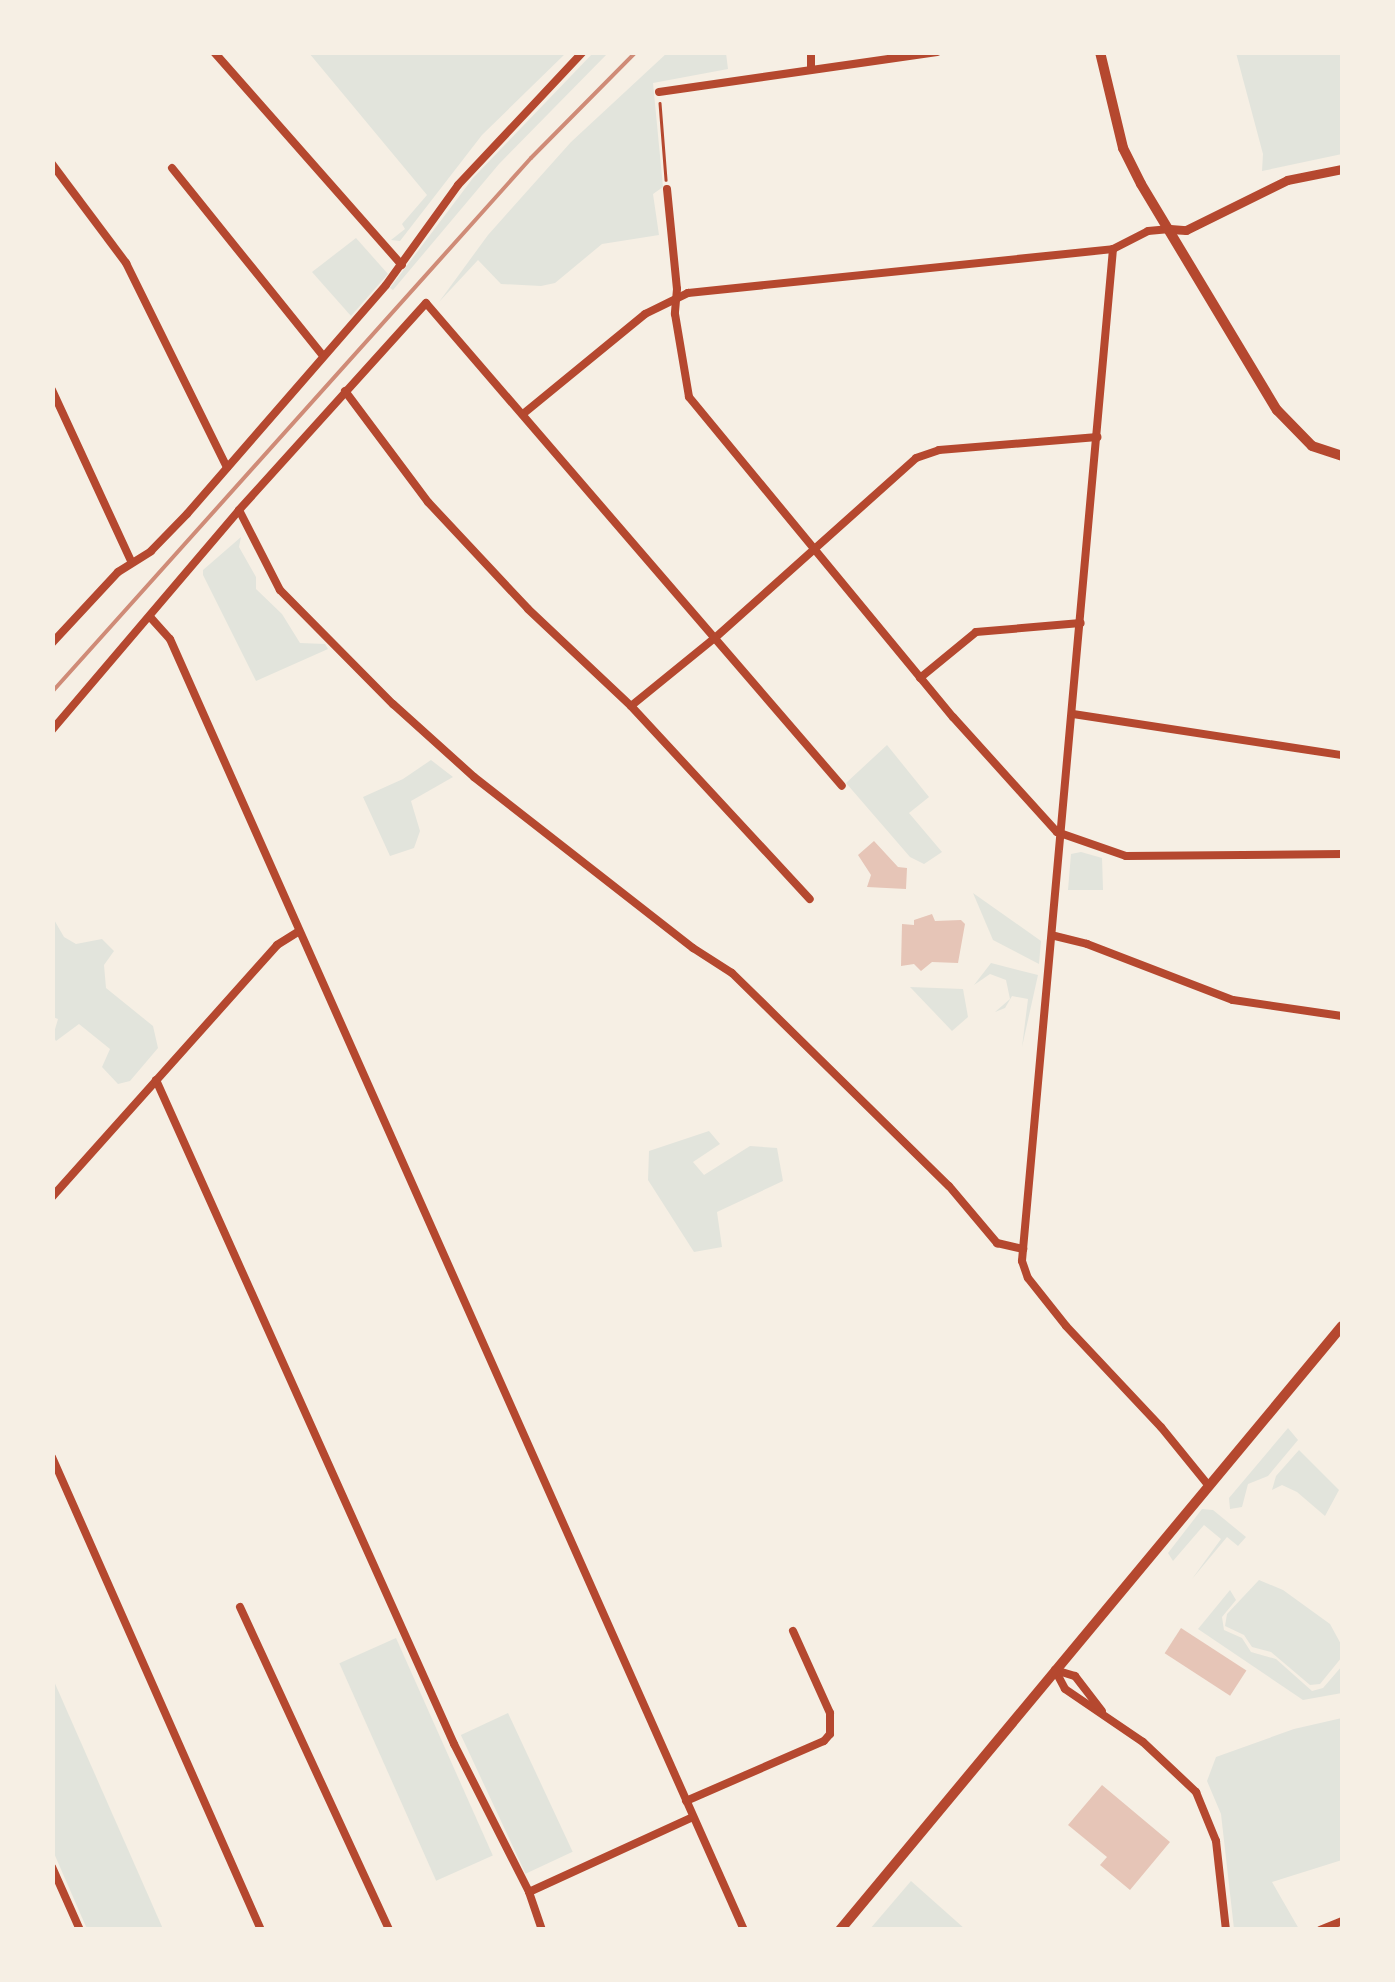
<!DOCTYPE html>
<html>
<head>
<meta charset="utf-8">
<style>
  body { margin:0 }
  #map { position:relative; width:1395px; height:1982px; overflow:hidden; background:#f6efe4; font-family:"DejaVu Sans",sans-serif }
  div>[style] { position:absolute }
  .green>* { inset:0; background:#e2e4dc; transform-origin:0 0 }
  .building>* { inset:0; background:#e6c5b7; transform-origin:0 0 }
  .path>* { height:2.5px; margin:-1.25px; padding:0 1.25px; transform-origin:1.25px; border-radius:1.25px; background:#b5482f }
  .minor>* { height:8px; margin:-4px; padding:0 4px; transform-origin:4px; border-radius:4px; background:#b5482f }
  .tertiary>* { height:9px; margin:-4.5px; padding:0 4.5px; transform-origin:4.5px; border-radius:4.5px; background:#b5482f }
  .secondary>* { height:10px; margin:-5px; padding:0 5px; transform-origin:5px; border-radius:5px; background:#b5482f }
  .rail>* { height:4px; margin:-2px; padding:0 2px; transform-origin:2px; border-radius:2px; background:#cf8b77 }
  span { translate:-50% -50%; white-space:nowrap; text-align:center; line-height:1.15; -webkit-text-stroke:9px #f6efe4; paint-order:stroke }
  .frame { position:absolute; inset:0; border:55px solid #f6efe4; pointer-events:none }
</style>
</head>
<body>
<div id="map">
  <div class="green">
    <i style="clip-path:polygon(309px 53px,566px 53px,482px 135px,400px 241px,391px 240px,405px 229px,402px 224px,427px 195px)"></i>
    <i style="clip-path:polygon(593px 53px,608px 53px,499px 164px,393px 290px,390px 288px,473px 178px)"></i>
    <i style="clip-path:polygon(667px 53px,726px 53px,728px 69px,653px 83px,663px 187px,653px 194px,659px 235px,602px 244px,555px 283px,541px 286px,501px 284px,478px 260px,439px 302px,488px 235px,571px 142px)"></i>
    <i style="clip-path:polygon(1236px 53px,1342px 53px,1342px 154px,1262px 171px,1263px 154px)"></i>
    <i style="clip-path:polygon(356px 238px,388px 274px,351px 316px,312px 272px)"></i>
    <i style="clip-path:polygon(241px 537px,239px 547px,256px 577px,256px 589px,282px 614px,300px 643px,325px 644px,328px 649px,256px 681px,203px 575px,203px 570px)"></i>
    <i style="clip-path:polygon(887px 745px,929px 797px,909px 813px,942px 852px,924px 864px,910px 857px,846px 783px)"></i>
    <i style="clip-path:polygon(431px 760px,453px 777px,411px 801px,420px 831px,414px 848px,390px 856px,363px 797px,403px 779px)"></i>
    <i style="clip-path:polygon(1081px 852px,1102px 858px,1103px 890px,1068px 890px,1071px 854px)"></i>
    <i style="clip-path:polygon(973px 893px,1041px 941px,1039px 964px,993px 940px)"></i>
    <i style="clip-path:polygon(53px 918px,64px 937px,76px 944px,102px 939px,114px 951px,104px 965px,106px 988px,153px 1026px,158px 1048px,130px 1081px,118px 1084px,102px 1067px,110px 1049px,79px 1024px,56px 1041px,53px 1036px,58px 1019px,53px 1017px)"></i>
    <i style="clip-path:polygon(991px 963px,1038px 975px,1022px 1047px,1028px 999px,1012px 996px,1005px 1008px,995px 1012px,1010px 999px,1006px 980px,990px 974px,974px 985px)"></i>
    <i style="clip-path:polygon(910px 987px,963px 989px,968px 1017px,952px 1031px)"></i>
    <i style="clip-path:polygon(709px 1131px,720px 1144px,693px 1162px,704px 1175px,750px 1146px,777px 1148px,783px 1181px,717px 1212px,722px 1247px,694px 1252px,648px 1180px,649px 1151px)"></i>
    <i style="clip-path:polygon(1288px 1428px,1298px 1440px,1268px 1476px,1248px 1484px,1242px 1507px,1230px 1509px,1229px 1498px)"></i>
    <i style="clip-path:polygon(1299px 1450px,1339px 1490px,1325px 1516px,1297px 1492px,1282px 1485px,1272px 1490px,1276px 1476px)"></i>
    <i style="clip-path:polygon(1202px 1509px,1213px 1510px,1246px 1537px,1238px 1546px,1227px 1537px,1192px 1579px,1221px 1539px,1204px 1525px,1173px 1561px,1168px 1553px)"></i>
    <i style="clip-path:polygon(1259px 1580px,1283px 1590px,1330px 1624px,1342px 1646px,1342px 1657px,1320px 1684px,1310px 1685px,1271px 1652px,1252px 1647px,1244px 1635px,1225px 1626px,1227px 1614px)"></i>
    <i style="clip-path:polygon(1230px 1590px,1236px 1600px,1222px 1617px,1224px 1630px,1242px 1638px,1251px 1652px,1276px 1659px,1312px 1691px,1323px 1688px,1342px 1666px,1342px 1693px,1303px 1700px,1198px 1629px)"></i>
    <i style="left:396px;top:1638px;width:238px;height:62px;rotate:66deg"></i>
    <i style="clip-path:polygon(53px 1679px,163px 1929px,87px 1929px,53px 1851px)"></i>
    <i style="left:508px;top:1713px;width:153px;height:52px;rotate:65deg"></i>
    <i style="clip-path:polygon(1342px 1718px,1342px 1860px,1272px 1882px,1299px 1929px,1234px 1929px,1221px 1814px,1207px 1781px,1216px 1757px,1294px 1729px)"></i>
    <i style="clip-path:polygon(911px 1881px,965px 1929px,870px 1929px)"></i>
  </div>
  <div class="building">
    <i style="clip-path:polygon(874px 841px,898px 867px,907px 868px,906px 889px,867px 887px,871px 875px,858px 855px)"></i>
    <i style="clip-path:polygon(932px 914px,935px 921px,961px 920px,965px 924px,958px 963px,932px 962px,921px 971px,914px 964px,901px 966px,902px 924px,914px 925px,914px 920px)"></i>
    <i style="left:1181px;top:1628px;width:78px;height:30px;rotate:33deg"></i>
    <i style="clip-path:polygon(1102px 1785px,1170px 1842px,1130px 1890px,1100px 1865px,1107px 1857px,1068px 1825px)"></i>
  </div>
  <div class="path">
    <i style="left:660px;top:103px;width:77px;rotate:85.5deg"></i>
  </div>
  <div class="minor">
    <i style="left:214px;top:52px;width:284px;rotate:48.6deg"></i>
    <i style="left:811px;top:52px;width:16px;rotate:90deg"></i>
    <i style="left:659px;top:92px;width:281px;rotate:-8.2deg"></i>
    <i style="left:52px;top:164px;width:124px;rotate:53.2deg"></i>
    <i style="left:126px;top:263px;width:228px;rotate:63.7deg"></i>
    <i style="left:172px;top:168px;width:241px;rotate:51.2deg"></i>
    <i style="left:667px;top:189px;width:100px;rotate:84.3deg"></i>
    <i style="left:677px;top:289px;width:25px;rotate:95deg"></i>
    <i style="left:675px;top:314px;width:84px;rotate:80.4deg"></i>
    <i style="left:689px;top:397px;width:415px;rotate:50.5deg"></i>
    <i style="left:953px;top:717px;width:155px;rotate:47.9deg"></i>
    <i style="left:1057px;top:832px;width:73px;rotate:19.2deg"></i>
    <i style="left:1126px;top:856px;width:216px;rotate:-0.5deg"></i>
    <i style="left:1113px;top:249px;width:1016px;rotate:95.14deg"></i>
    <i style="left:1022px;top:1261px;width:18px;rotate:71deg"></i>
    <i style="left:1028px;top:1278px;width:61px;rotate:51.6deg"></i>
    <i style="left:1066px;top:1326px;width:139px;rotate:46.8deg"></i>
    <i style="left:1161px;top:1427px;width:76px;rotate:50.9deg"></i>
    <i style="left:52px;top:390px;width:188px;rotate:65.2deg"></i>
    <i style="left:345px;top:391px;width:139px;rotate:53.2deg"></i>
    <i style="left:428px;top:502px;width:146px;rotate:46.9deg"></i>
    <i style="left:528px;top:609px;width:141px;rotate:43.3deg"></i>
    <i style="left:631px;top:706px;width:263px;rotate:47.2deg"></i>
    <i style="left:523px;top:414px;width:158px;rotate:-39.3deg"></i>
    <i style="left:645px;top:314px;width:48px;rotate:-26deg"></i>
    <i style="left:688px;top:293px;width:427px;rotate:-5.9deg"></i>
    <i style="left:1113px;top:249px;width:39px;rotate:-27deg"></i>
    <i style="left:1148px;top:231px;width:22px;rotate:-5deg"></i>
    <i style="left:239px;top:510px;width:90px;rotate:62.9deg"></i>
    <i style="left:280px;top:590px;width:161px;rotate:45.3deg"></i>
    <i style="left:393px;top:704px;width:109px;rotate:42deg"></i>
    <i style="left:474px;top:777px;width:278px;rotate:38deg"></i>
    <i style="left:693px;top:948px;width:46px;rotate:32.7deg"></i>
    <i style="left:732px;top:973px;width:304px;rotate:44.5deg"></i>
    <i style="left:949px;top:1186px;width:75px;rotate:49.9deg"></i>
    <i style="left:997px;top:1243px;width:27px;rotate:13deg"></i>
    <i style="left:151px;top:618px;width:28px;rotate:48deg"></i>
    <i style="left:170px;top:639px;width:1413px;rotate:66.03deg"></i>
    <i style="left:52px;top:643px;width:97px;rotate:-47.1deg"></i>
    <i style="left:118px;top:572px;width:39px;rotate:-32deg"></i>
    <i style="left:151px;top:551px;width:52px;rotate:-45.8deg"></i>
    <i style="left:187px;top:514px;width:303px;rotate:-49deg"></i>
    <i style="left:386px;top:285px;width:123px;rotate:-54.2deg"></i>
    <i style="left:458px;top:185px;width:183px;rotate:-46.8deg"></i>
    <i style="left:920px;top:678px;width:72px;rotate:-39.4deg"></i>
    <i style="left:976px;top:632px;width:105px;rotate:-4.9deg"></i>
    <i style="left:631px;top:706px;width:109px;rotate:-39.1deg"></i>
    <i style="left:716px;top:637px;width:268px;rotate:-41.8deg"></i>
    <i style="left:916px;top:458px;width:24px;rotate:-19deg"></i>
    <i style="left:939px;top:450px;width:159px;rotate:-4.7deg"></i>
    <i style="left:1073px;top:714px;width:272px;rotate:8.7deg"></i>
    <i style="left:52px;top:730px;width:289px;rotate:-49.6deg"></i>
    <i style="left:239px;top:510px;width:279px;rotate:-47.9deg"></i>
    <i style="left:426px;top:303px;width:637px;rotate:49.26deg"></i>
    <i style="left:1055px;top:936px;width:33px;rotate:14deg"></i>
    <i style="left:1087px;top:944px;width:156px;rotate:21deg"></i>
    <i style="left:1233px;top:1000px;width:110px;rotate:8.4deg"></i>
    <i style="left:156px;top:1080px;width:728px;rotate:65.83deg"></i>
    <i style="left:454px;top:1744px;width:166px;rotate:63.1deg"></i>
    <i style="left:529px;top:1892px;width:40px;rotate:71.1deg"></i>
    <i style="left:52px;top:1197px;width:338px;rotate:-48.2deg"></i>
    <i style="left:277px;top:945px;width:25px;rotate:-32deg"></i>
    <i style="left:52px;top:1457px;width:517px;rotate:66.16deg"></i>
    <i style="left:240px;top:1607px;width:356px;rotate:65.2deg"></i>
    <i style="left:1055px;top:1670px;width:21px;rotate:62deg"></i>
    <i style="left:1065px;top:1689px;width:94px;rotate:34.2deg"></i>
    <i style="left:1143px;top:1742px;width:73px;rotate:43.3deg"></i>
    <i style="left:1196px;top:1792px;width:53px;rotate:67.8deg"></i>
    <i style="left:1216px;top:1841px;width:90px;rotate:83.6deg"></i>
    <i style="left:1055px;top:1670px;width:21px;rotate:17deg"></i>
    <i style="left:1075px;top:1676px;width:44px;rotate:52.4deg"></i>
    <i style="left:686px;top:1801px;width:150px;rotate:-23.5deg"></i>
    <i style="left:824px;top:1741px;width:9px;rotate:-49deg"></i>
    <i style="left:830px;top:1734px;width:21px;rotate:-90deg"></i>
    <i style="left:830px;top:1713px;width:90px;rotate:-114.3deg"></i>
    <i style="left:52px;top:1867px;width:69px;rotate:66deg"></i>
    <i style="left:529px;top:1892px;width:180px;rotate:-24.6deg"></i>
    <i style="left:1320px;top:1930px;width:24px;rotate:-22deg"></i>
  </div>
  <div class="tertiary">
    <i style="left:1170px;top:229px;width:16px;rotate:4deg"></i>
    <i style="left:1186px;top:230px;width:113px;rotate:-26.3deg"></i>
    <i style="left:1287px;top:180px;width:56px;rotate:-11.3deg"></i>
  </div>
  <div class="secondary">
    <i style="left:1100px;top:52px;width:99px;rotate:76.5deg"></i>
    <i style="left:1123px;top:148px;width:40px;rotate:63.4deg"></i>
    <i style="left:1141px;top:184px;width:264px;rotate:59deg"></i>
    <i style="left:1277px;top:410px;width:50px;rotate:45.8deg"></i>
    <i style="left:1312px;top:446px;width:32px;rotate:18deg"></i>
    <i style="left:840px;top:1930px;width:785px;rotate:-50.27deg"></i>
  </div>
  <div class="rail">
    <i style="left:52px;top:692px;width:717px;rotate:-48.11deg"></i>
    <i style="left:531px;top:158px;width:149px;rotate:-45.3deg"></i>
  </div>
  <div class="frame"></div>
</div>
</body>
</html>
